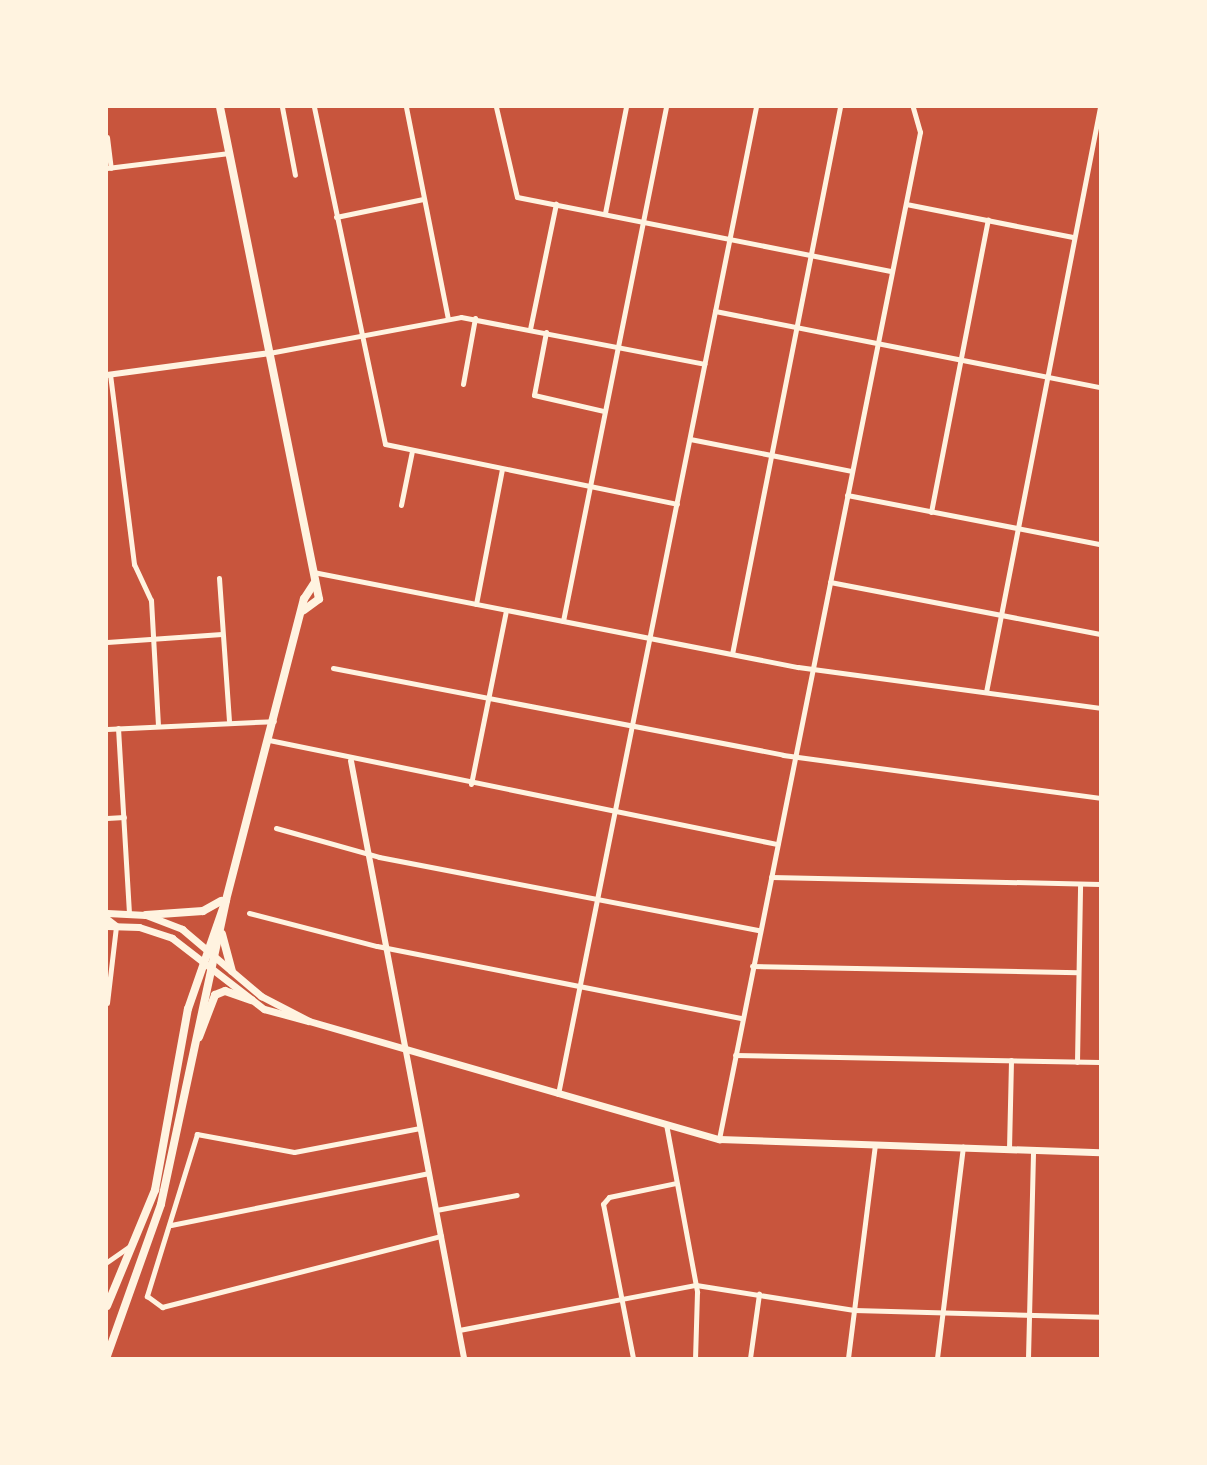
<!DOCTYPE html>
<html>
<head>
<meta charset="utf-8">
<style>
  body { margin:0 }
  #map { position:relative; width:1207px; height:1465px; overflow:hidden; background:#c8553d; font-family:"Archivo Narrow",sans-serif }
  div>[style] { position:absolute }
  .minor>* { height:5px; margin:-2.5px; padding:0 2.5px; transform-origin:2.5px; border-radius:2.5px; background:#fff3e0 }
  .tertiary>* { height:6px; margin:-3px; padding:0 3px; transform-origin:3px; border-radius:3px; background:#fff3e0 }
  .secondary>* { height:7px; margin:-3.5px; padding:0 3.5px; transform-origin:3.5px; border-radius:3.5px; background:#fff3e0 }
  .primary>* { height:8px; margin:-4px; padding:0 4px; transform-origin:4px; border-radius:4px; background:#fff3e0 }
  span { translate:-50% -50%; white-space:nowrap; text-align:center; line-height:1.15; -webkit-text-stroke:5px #fff3e0; paint-order:stroke }
  .frame { position:absolute; inset:0; border:108px solid #fff3e0; pointer-events:none }
</style>
</head>
<body>
<div id="map">
  <div class="minor">
    <i style="left:282px;top:107px;width:69px;rotate:79.2deg"></i>
    <i style="left:314px;top:107px;width:344px;rotate:78.1deg"></i>
    <i style="left:385px;top:444px;width:298px;rotate:11.6deg"></i>
    <i style="left:406px;top:107px;width:216px;rotate:78.8deg"></i>
    <i style="left:496px;top:107px;width:92px;rotate:76.9deg"></i>
    <i style="left:517px;top:197px;width:382px;rotate:11.2deg"></i>
    <i style="left:107px;top:137px;width:31px;rotate:83deg"></i>
    <i style="left:107px;top:168px;width:123px;rotate:-7deg"></i>
    <i style="left:906px;top:204px;width:170px;rotate:11.2deg"></i>
    <i style="left:605px;top:213px;width:108px;rotate:-78.8deg"></i>
    <i style="left:336px;top:217px;width:89px;rotate:-11.7deg"></i>
    <i style="left:715px;top:311px;width:392px;rotate:11.2deg"></i>
    <i style="left:530px;top:329px;width:128px;rotate:-78.3deg"></i>
    <i style="left:546px;top:332px;width:64px;rotate:100.8deg"></i>
    <i style="left:534px;top:395px;width:72px;rotate:12.9deg"></i>
    <i style="left:269px;top:353px;width:195px;rotate:-10.6deg"></i>
    <i style="left:461px;top:317px;width:248px;rotate:10.9deg"></i>
    <i style="left:110px;top:374px;width:192px;rotate:82.8deg"></i>
    <i style="left:134px;top:564px;width:40px;rotate:65deg"></i>
    <i style="left:151px;top:600px;width:125px;rotate:86.8deg"></i>
    <i style="left:463px;top:384px;width:67px;rotate:-79.7deg"></i>
    <i style="left:690px;top:439px;width:164px;rotate:11.2deg"></i>
    <i style="left:847px;top:495px;width:258px;rotate:11deg"></i>
    <i style="left:401px;top:505px;width:55px;rotate:-78.5deg"></i>
    <i style="left:931px;top:512px;width:298px;rotate:-79deg"></i>
    <i style="left:313px;top:572px;width:494px;rotate:11.1deg"></i>
    <i style="left:798px;top:667px;width:305px;rotate:7.7deg"></i>
    <i style="left:219px;top:578px;width:143px;rotate:86deg"></i>
    <i style="left:830px;top:582px;width:275px;rotate:10.9deg"></i>
    <i style="left:476px;top:604px;width:137px;rotate:-79.1deg"></i>
    <i style="left:563px;top:621px;width:524px;rotate:-78.67deg"></i>
    <i style="left:107px;top:642px;width:115px;rotate:-4deg"></i>
    <i style="left:732px;top:654px;width:558px;rotate:-78.83deg"></i>
    <i style="left:333px;top:668px;width:458px;rotate:10.9deg"></i>
    <i style="left:783px;top:755px;width:320px;rotate:7.7deg"></i>
    <i style="left:986px;top:692px;width:596px;rotate:-78.97deg"></i>
    <i style="left:118px;top:728px;width:185px;rotate:86.6deg"></i>
    <i style="left:107px;top:729px;width:167px;rotate:-2.7deg"></i>
    <i style="left:269px;top:740px;width:519px;rotate:11.57deg"></i>
    <i style="left:471px;top:784px;width:177px;rotate:-78.6deg"></i>
    <i style="left:107px;top:818px;width:17px;rotate:-3deg"></i>
    <i style="left:276px;top:828px;width:107px;rotate:15.7deg"></i>
    <i style="left:379px;top:857px;width:387px;rotate:10.9deg"></i>
    <i style="left:771px;top:877px;width:329px;rotate:1.2deg"></i>
    <i style="left:249px;top:913px;width:132px;rotate:14.5deg"></i>
    <i style="left:377px;top:946px;width:372px;rotate:11.2deg"></i>
    <i style="left:752px;top:966px;width:326px;rotate:1.1deg"></i>
    <i style="left:107px;top:1003px;width:78px;rotate:-83.3deg"></i>
    <i style="left:735px;top:1055px;width:365px;rotate:1.1deg"></i>
    <i style="left:1077px;top:1062px;width:178px;rotate:-89deg"></i>
    <i style="left:558px;top:1094px;width:1007px;rotate:-78.66deg"></i>
    <i style="left:666px;top:1124px;width:171px;rotate:79.5deg"></i>
    <i style="left:697px;top:1292px;width:66px;rotate:91.7deg"></i>
    <i style="left:420px;top:1128px;width:128px;rotate:169.2deg"></i>
    <i style="left:294px;top:1152px;width:99px;rotate:-169.5deg"></i>
    <i style="left:197px;top:1134px;width:170px;rotate:107.2deg"></i>
    <i style="left:147px;top:1296px;width:19px;rotate:36deg"></i>
    <i style="left:162px;top:1307px;width:288px;rotate:-14.3deg"></i>
    <i style="left:719px;top:1139px;width:1027px;rotate:-78.71deg"></i>
    <i style="left:920px;top:132px;width:26px;rotate:-106deg"></i>
    <i style="left:1009px;top:1149px;width:89px;rotate:-88.7deg"></i>
    <i style="left:436px;top:1210px;width:82px;rotate:-10.5deg"></i>
    <i style="left:171px;top:1225px;width:262px;rotate:-11.4deg"></i>
    <i style="left:107px;top:1262px;width:28px;rotate:-35deg"></i>
    <i style="left:459px;top:1330px;width:241px;rotate:-10.8deg"></i>
    <i style="left:696px;top:1285px;width:160px;rotate:9deg"></i>
    <i style="left:854px;top:1310px;width:246px;rotate:1.6deg"></i>
    <i style="left:633px;top:1358px;width:157px;rotate:-101deg"></i>
    <i style="left:603px;top:1204px;width:9px;rotate:-49deg"></i>
    <i style="left:609px;top:1197px;width:68px;rotate:-11.8deg"></i>
    <i style="left:750px;top:1358px;width:65px;rotate:-82deg"></i>
    <i style="left:848px;top:1358px;width:215px;rotate:-82.8deg"></i>
    <i style="left:937px;top:1358px;width:213px;rotate:-83deg"></i>
    <i style="left:1028px;top:1358px;width:208px;rotate:-88.6deg"></i>
  </div>
  <div class="tertiary">
    <i style="left:107px;top:375px;width:163px;rotate:-7.7deg"></i>
    <i style="left:351px;top:761px;width:608px;rotate:79.28deg"></i>
  </div>
  <div class="secondary">
    <i style="left:107px;top:913px;width:39px;rotate:3deg"></i>
    <i style="left:146px;top:915px;width:39px;rotate:21deg"></i>
    <i style="left:182px;top:929px;width:104px;rotate:40.3deg"></i>
    <i style="left:261px;top:996px;width:54px;rotate:27.5deg"></i>
    <i style="left:309px;top:1021px;width:427px;rotate:16.1deg"></i>
    <i style="left:719px;top:1139px;width:381px;rotate:2deg"></i>
    <i style="left:107px;top:919px;width:11px;rotate:38deg"></i>
    <i style="left:107px;top:926px;width:32px;rotate:2deg"></i>
    <i style="left:139px;top:927px;width:35px;rotate:18deg"></i>
    <i style="left:172px;top:938px;width:116px;rotate:37.7deg"></i>
    <i style="left:264px;top:1009px;width:46px;rotate:15.3deg"></i>
  </div>
  <div class="primary">
    <i style="left:220px;top:107px;width:502px;rotate:78.62deg"></i>
    <i style="left:319px;top:599px;width:19px;rotate:144deg"></i>
    <i style="left:146px;top:915px;width:57px;rotate:-4deg"></i>
    <i style="left:203px;top:911px;width:21px;rotate:-29deg"></i>
    <i style="left:222px;top:934px;width:38px;rotate:75deg"></i>
    <i style="left:199px;top:1037px;width:45px;rotate:-69.1deg"></i>
    <i style="left:215px;top:995px;width:11px;rotate:-22deg"></i>
    <i style="left:225px;top:991px;width:28px;rotate:19deg"></i>
    <i style="left:107px;top:1306px;width:126px;rotate:-67.5deg"></i>
    <i style="left:155px;top:1190px;width:184px;rotate:-79.7deg"></i>
    <i style="left:188px;top:1009px;width:115px;rotate:-70.8deg"></i>
    <i style="left:107px;top:1356px;width:161px;rotate:-70.4deg"></i>
    <i style="left:161px;top:1204px;width:311px;rotate:-77.9deg"></i>
    <i style="left:226px;top:900px;width:311px;rotate:-75.5deg"></i>
    <i style="left:304px;top:599px;width:20px;rotate:-57deg"></i>
  </div>
  <div class="frame"></div>
</div>
</body>
</html>
